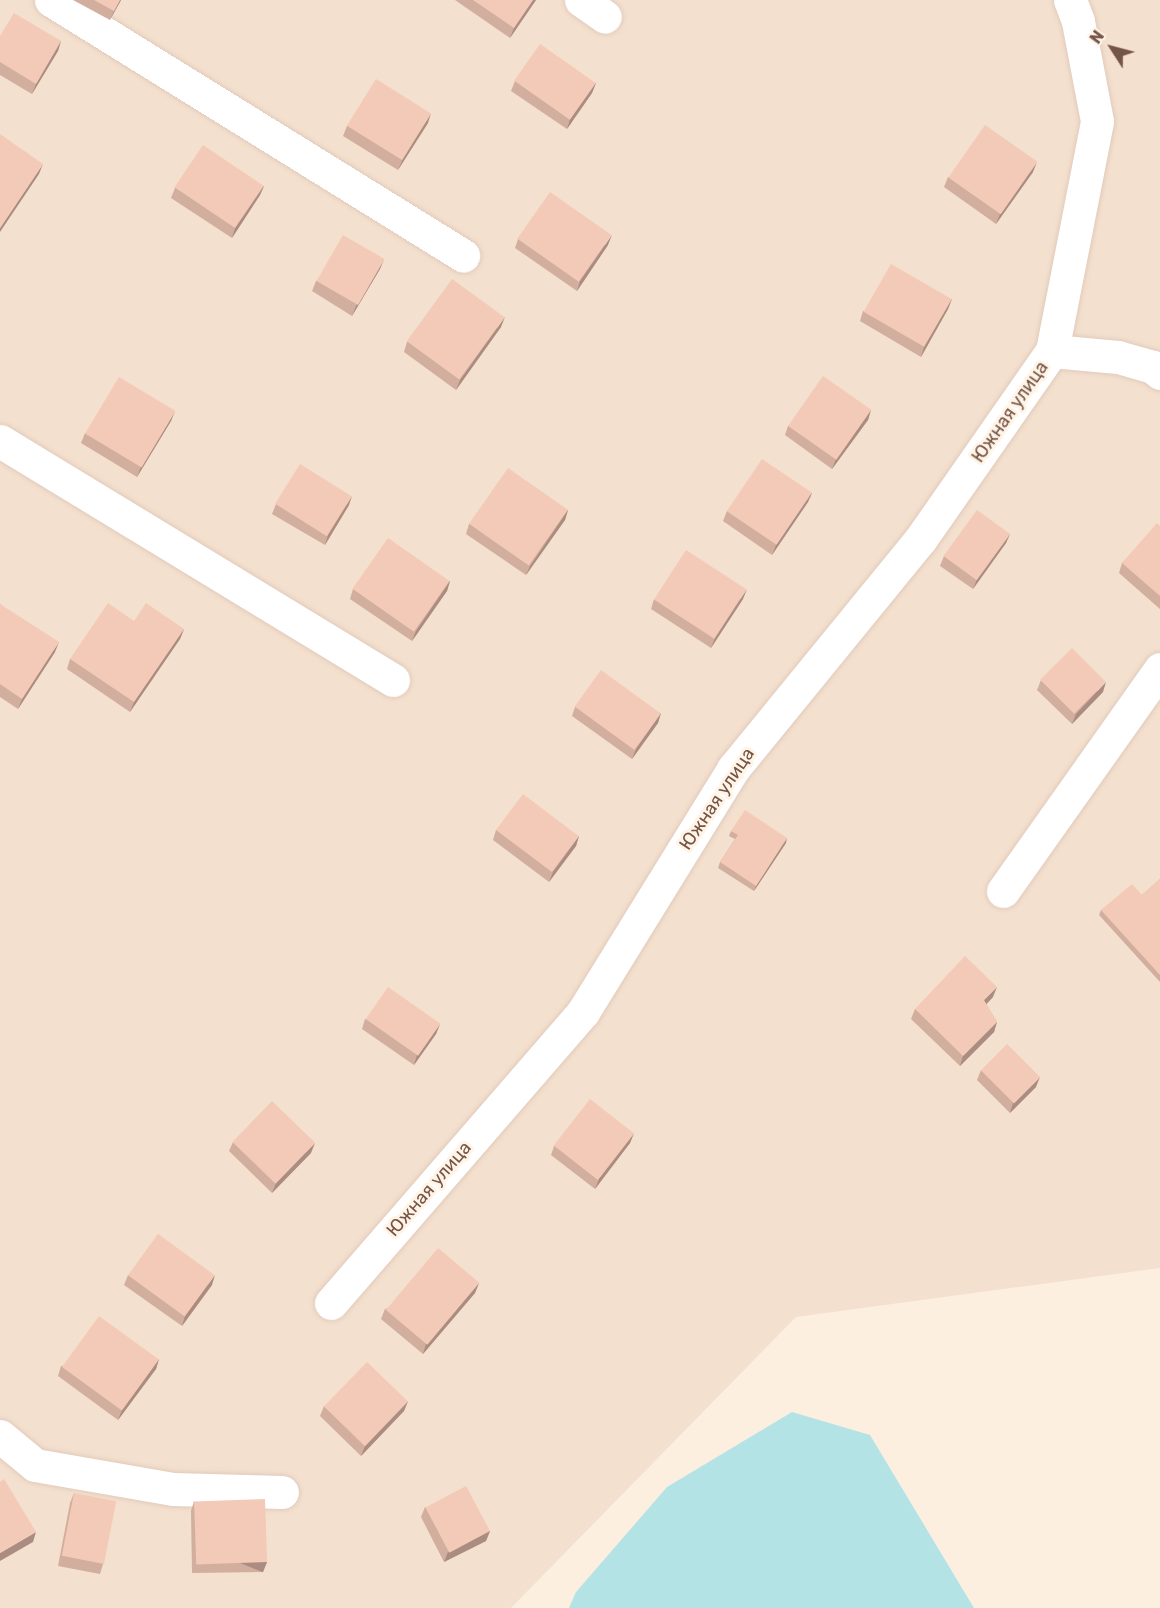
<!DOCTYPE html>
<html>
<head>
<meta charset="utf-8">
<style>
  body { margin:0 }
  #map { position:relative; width:1160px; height:1608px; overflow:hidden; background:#fdefe0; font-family:Rubik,sans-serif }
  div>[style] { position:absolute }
  .residential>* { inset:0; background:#f4e0ce }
  .water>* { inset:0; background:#b4e3e6 }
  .roads { filter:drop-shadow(0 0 2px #e1cbbc) drop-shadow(0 0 2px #e1cbbc) }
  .minor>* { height:33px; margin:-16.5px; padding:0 16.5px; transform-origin:16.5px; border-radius:16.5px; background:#fff }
  .wall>* { inset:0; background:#d1ae9d }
  .shaded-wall>* { inset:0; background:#aa8d80; transform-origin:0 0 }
  .building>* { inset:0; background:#f3cab7; transform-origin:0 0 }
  span { translate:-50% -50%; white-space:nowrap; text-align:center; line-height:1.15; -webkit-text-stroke:6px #fff4e6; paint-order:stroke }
  .street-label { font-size:18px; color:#745447 }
  .north { position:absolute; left:1082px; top:18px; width:60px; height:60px; -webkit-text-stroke:4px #fff4e6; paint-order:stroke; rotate:306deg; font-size:16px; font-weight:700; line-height:24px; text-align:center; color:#745447 }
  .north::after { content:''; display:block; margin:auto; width:21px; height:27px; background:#745447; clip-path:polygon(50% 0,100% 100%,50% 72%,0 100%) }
</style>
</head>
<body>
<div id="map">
  <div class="residential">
    <i style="clip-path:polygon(0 0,1160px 0,1160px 1268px,796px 1317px,511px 1608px,0 1608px)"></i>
  </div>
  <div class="water">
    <i style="clip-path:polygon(792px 1412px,870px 1435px,974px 1608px,569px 1608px,576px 1592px,667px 1487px)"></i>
  </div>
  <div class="roads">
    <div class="minor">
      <i style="left:51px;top:0;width:485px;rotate:31.8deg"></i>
      <i style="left:581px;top:0;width:29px;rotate:35deg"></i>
      <i style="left:1052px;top:351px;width:234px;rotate:-78.9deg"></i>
      <i style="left:1097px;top:121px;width:102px;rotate:-100.8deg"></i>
      <i style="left:1078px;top:21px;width:22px;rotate:-111deg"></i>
      <i style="left:0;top:441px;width:460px;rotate:31.3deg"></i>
      <i style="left:1003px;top:891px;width:272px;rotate:-54.7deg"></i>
      <i style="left:331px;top:1303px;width:385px;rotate:-49.1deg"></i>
      <i style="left:583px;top:1012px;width:286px;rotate:-58.3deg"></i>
      <i style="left:733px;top:769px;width:296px;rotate:-50.8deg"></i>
      <i style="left:920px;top:540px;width:231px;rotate:-55.1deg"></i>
      <i style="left:1052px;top:351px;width:66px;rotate:5.2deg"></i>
      <i style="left:1118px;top:357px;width:36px;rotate:16deg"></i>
      <i style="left:1153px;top:367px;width:9px;rotate:41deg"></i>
      <i style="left:0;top:1436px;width:45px;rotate:39.6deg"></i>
      <i style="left:35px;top:1465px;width:140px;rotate:9.9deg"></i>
      <i style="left:173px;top:1489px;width:109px;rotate:1.6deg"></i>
    </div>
  </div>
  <div class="wall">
    <i style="clip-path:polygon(73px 0,121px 0,110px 20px)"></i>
    <i style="clip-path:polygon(455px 0,536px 0,510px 38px)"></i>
    <i style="clip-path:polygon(0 36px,61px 41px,58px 51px,32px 94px,0 75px)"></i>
    <i style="clip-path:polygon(515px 81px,596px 83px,592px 93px,567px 129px,511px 91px)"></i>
    <i style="clip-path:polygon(428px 123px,398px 170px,343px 136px,347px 126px)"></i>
    <i style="clip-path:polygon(1033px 172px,996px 224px,944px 187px,948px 177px)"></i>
    <i style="clip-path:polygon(264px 186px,260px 195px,232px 238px,171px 198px,175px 188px)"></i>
    <i style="clip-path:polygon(518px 239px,608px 245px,577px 291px,515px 248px)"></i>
    <i style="clip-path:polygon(384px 259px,380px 269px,352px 316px,312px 291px,316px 281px)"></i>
    <i style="clip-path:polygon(952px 299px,948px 309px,921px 357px,860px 321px,863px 311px)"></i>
    <i style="clip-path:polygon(501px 327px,456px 390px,404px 352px,407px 342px)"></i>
    <i style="clip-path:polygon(871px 410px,868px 420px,832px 469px,785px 435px,788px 426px)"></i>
    <i style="clip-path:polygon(175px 411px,171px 421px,137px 477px,81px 443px,85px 433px)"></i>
    <i style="clip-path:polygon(812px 493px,808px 502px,772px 555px,723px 521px,727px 511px)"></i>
    <i style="clip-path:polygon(276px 504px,349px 505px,325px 545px,272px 514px)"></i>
    <i style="clip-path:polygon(568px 510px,565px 520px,526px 575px,466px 534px,469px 524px)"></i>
    <i style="clip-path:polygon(1160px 526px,1160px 609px,1119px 573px,1122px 563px)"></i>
    <i style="clip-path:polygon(1010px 534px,1006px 543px,973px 589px,940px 566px,944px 556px)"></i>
    <i style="clip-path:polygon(450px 581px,447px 591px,412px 641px,350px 599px,353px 589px)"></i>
    <i style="clip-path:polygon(654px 599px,743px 599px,711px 648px,651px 609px)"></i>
    <i style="clip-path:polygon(0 604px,55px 652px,18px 709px,0 697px)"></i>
    <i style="clip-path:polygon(184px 629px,180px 639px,130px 712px,67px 669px,70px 659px)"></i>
    <i style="clip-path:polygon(1041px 680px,1103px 692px,1072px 724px,1037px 690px)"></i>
    <i style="clip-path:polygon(575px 707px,661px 713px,658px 723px,632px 759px,572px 716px)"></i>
    <i style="clip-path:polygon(496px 830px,579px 836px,576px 846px,549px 882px,493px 840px)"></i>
    <i style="clip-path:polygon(731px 831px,786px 843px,754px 891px,718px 868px,720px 862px,735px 839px,729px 836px)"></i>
    <i style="clip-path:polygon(1160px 879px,1160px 982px,1099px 915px,1101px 910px,1142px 895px)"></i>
    <i style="clip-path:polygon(993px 997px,986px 1004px,997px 1022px,994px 1032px,960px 1066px,911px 1019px,915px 1009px)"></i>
    <i style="clip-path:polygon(365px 1019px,440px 1024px,436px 1034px,414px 1065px,362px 1029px)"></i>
    <i style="clip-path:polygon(981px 1070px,1036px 1087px,1010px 1113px,977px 1080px)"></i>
    <i style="clip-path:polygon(634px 1133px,630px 1143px,595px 1189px,551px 1155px,554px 1146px)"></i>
    <i style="clip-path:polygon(233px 1142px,311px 1153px,272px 1193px,229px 1151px)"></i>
    <i style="clip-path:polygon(128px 1275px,212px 1285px,182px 1326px,124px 1285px)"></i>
    <i style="clip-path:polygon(479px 1283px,475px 1293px,423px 1354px,381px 1319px,385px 1309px)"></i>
    <i style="clip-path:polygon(159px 1359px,156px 1369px,118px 1420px,58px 1376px,61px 1366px)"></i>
    <i style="clip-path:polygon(408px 1401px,404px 1411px,361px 1456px,320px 1416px,324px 1406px)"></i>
    <i style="clip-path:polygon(74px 1493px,103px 1564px,100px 1574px,58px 1566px,70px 1503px)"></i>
    <i style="clip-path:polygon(194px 1501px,267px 1562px,263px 1572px,192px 1573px,191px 1511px)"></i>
    <i style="clip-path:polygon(425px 1507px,490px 1531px,486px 1541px,444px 1562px,421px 1517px)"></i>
  </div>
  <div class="shaded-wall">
    <i style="clip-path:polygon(120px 0,121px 0,110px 20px,114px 11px)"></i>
    <i style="clip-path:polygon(533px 0,536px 0,510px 38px,514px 28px)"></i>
    <i style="clip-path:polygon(61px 41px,58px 51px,32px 94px,36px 84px)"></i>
    <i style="clip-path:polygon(596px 83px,592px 93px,567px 129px,570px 119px)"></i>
    <i style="clip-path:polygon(431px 113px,428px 123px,398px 170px,402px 161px)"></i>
    <i style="clip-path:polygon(1037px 162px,1033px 172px,996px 224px,1000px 214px)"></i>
    <i style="clip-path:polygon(43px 164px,39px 174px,0 232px,0 228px)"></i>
    <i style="clip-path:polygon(264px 186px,260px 195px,232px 238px,235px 228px)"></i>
    <i style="clip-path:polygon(612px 235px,608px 245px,577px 291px,580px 281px)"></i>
    <i style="clip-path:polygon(384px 259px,380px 269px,352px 316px,356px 306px)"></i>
    <i style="clip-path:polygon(952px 299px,948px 309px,921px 357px,924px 347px)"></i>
    <i style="clip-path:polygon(505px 317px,501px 327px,456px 390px,460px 380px)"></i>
    <i style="clip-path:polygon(871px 410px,868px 420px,832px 469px,836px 459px)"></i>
    <i style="clip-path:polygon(175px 411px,171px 421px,137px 477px,141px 467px)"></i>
    <i style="clip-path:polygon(812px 493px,808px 502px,772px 555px,776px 545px)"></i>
    <i style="clip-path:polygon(352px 496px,349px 505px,325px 545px,328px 535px)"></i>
    <i style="clip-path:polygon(568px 510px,565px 520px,526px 575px,530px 566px)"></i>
    <i style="clip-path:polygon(1010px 534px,1006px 543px,973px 589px,977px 579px)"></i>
    <i style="clip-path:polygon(450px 581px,447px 591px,412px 641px,416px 631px)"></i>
    <i style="clip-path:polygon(747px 589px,743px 599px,711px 648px,715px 638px)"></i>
    <i style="clip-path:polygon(184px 629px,180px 639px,130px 712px,134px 702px)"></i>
    <i style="clip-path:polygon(59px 642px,55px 652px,18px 709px,22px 699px)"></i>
    <i style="clip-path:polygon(1106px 682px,1103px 692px,1072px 724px,1076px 714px)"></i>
    <i style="clip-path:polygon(661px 713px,658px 723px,632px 759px,636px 749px)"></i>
    <i style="clip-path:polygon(579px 836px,576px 846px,549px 882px,553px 872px)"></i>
    <i style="clip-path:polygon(787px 838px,786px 843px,754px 891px,756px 886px)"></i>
    <i style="clip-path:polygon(997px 987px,993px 997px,981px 1010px,984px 1000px)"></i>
    <i style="clip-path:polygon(997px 1022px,994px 1032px,960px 1066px,963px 1056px)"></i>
    <i style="clip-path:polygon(440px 1024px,436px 1034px,414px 1065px,417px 1055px)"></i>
    <i style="clip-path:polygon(1040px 1077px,1036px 1087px,1010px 1113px,1013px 1103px)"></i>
    <i style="clip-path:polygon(634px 1133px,630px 1143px,595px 1189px,599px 1179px)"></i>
    <i style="clip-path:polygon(315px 1143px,311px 1153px,272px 1193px,276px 1183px)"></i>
    <i style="clip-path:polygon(215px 1275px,212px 1285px,182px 1326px,185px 1316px)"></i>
    <i style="clip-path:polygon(479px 1283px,475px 1293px,423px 1354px,426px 1344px)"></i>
    <i style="clip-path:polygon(159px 1359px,156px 1369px,118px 1420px,122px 1410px)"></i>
    <i style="clip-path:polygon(408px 1401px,404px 1411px,361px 1456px,365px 1446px)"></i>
    <i style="clip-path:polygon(490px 1531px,486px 1541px,444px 1562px,448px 1552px)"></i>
    <i style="clip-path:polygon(36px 1532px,33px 1542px,0 1561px,0 1553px)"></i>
    <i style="left:267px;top:1562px;width:11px;height:71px;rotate:112deg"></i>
  </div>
  <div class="building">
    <i style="clip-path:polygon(94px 0,120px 0,114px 11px)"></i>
    <i style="clip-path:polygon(473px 0,533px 0,514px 28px)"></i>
    <i style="clip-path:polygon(14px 13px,61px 41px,36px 84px,0 62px,0 36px)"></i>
    <i style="left:540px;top:44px;width:68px;height:45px;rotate:35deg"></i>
    <i style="left:376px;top:79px;width:65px;height:55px;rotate:32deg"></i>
    <i style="left:985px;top:125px;width:64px;height:64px;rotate:35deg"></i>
    <i style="clip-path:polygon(0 134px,43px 164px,0 228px)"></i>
    <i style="left:203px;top:145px;width:73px;height:51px;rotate:34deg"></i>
    <i style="left:550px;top:192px;width:75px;height:57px;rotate:35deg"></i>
    <i style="left:343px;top:235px;width:48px;height:53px;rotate:30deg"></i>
    <i style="left:891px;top:264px;width:70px;height:55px;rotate:30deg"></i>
    <i style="left:452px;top:279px;width:65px;height:77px;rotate:36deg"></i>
    <i style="left:823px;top:376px;width:59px;height:61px;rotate:35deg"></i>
    <i style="left:119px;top:377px;width:66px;height:66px;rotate:31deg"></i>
    <i style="left:762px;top:459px;width:60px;height:63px;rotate:34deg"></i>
    <i style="left:300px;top:464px;width:61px;height:47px;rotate:32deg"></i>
    <i style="left:508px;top:468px;width:73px;height:68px;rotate:35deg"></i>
    <i style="left:977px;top:510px;width:41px;height:57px;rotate:36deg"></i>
    <i style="clip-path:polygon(1157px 523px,1160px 526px,1160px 596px,1122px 563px)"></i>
    <i style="left:388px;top:538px;width:75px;height:62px;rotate:35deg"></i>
    <i style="left:686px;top:550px;width:72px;height:59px;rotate:33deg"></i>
    <i style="clip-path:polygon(108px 603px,134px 621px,146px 603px,184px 629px,134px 702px,70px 659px)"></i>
    <i style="clip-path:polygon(0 604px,59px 642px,22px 699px,0 684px)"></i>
    <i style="left:1072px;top:648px;width:48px;height:45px;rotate:45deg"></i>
    <i style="left:601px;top:670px;width:74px;height:45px;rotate:36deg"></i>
    <i style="left:523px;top:794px;width:70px;height:45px;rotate:37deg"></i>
    <i style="clip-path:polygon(745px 810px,787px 838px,756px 886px,720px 862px,738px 835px,731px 831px)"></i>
    <i style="clip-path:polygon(1160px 879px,1160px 975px,1101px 910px,1132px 884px,1142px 895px)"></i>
    <i style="clip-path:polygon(965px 956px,997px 987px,984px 1000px,997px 1022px,963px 1056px,915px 1009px)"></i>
    <i style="left:388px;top:987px;width:64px;height:39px;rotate:35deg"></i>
    <i style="left:1007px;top:1044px;width:47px;height:37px;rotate:45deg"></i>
    <i style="left:590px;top:1099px;width:56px;height:59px;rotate:38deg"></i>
    <i style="left:272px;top:1101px;width:60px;height:57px;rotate:44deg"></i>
    <i style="left:158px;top:1234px;width:70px;height:51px;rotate:36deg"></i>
    <i style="left:438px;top:1248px;width:54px;height:81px;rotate:40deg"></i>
    <i style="left:99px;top:1316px;width:74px;height:63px;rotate:36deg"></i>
    <i style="left:367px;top:1362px;width:57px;height:62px;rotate:44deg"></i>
    <i style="clip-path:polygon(4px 1479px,36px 1532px,0 1553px,0 1482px)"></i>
    <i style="left:466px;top:1486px;width:51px;height:46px;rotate:62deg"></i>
    <i style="left:74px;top:1493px;width:43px;height:64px;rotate:11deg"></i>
    <i style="left:265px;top:1499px;width:63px;height:71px;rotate:88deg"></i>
  </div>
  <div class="street-label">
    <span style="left:1010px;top:412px;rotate:-55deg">Южная улица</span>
    <span style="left:717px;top:799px;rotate:-56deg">Южная улица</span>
    <span style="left:429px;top:1189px;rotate:-49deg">Южная улица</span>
  </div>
  <div class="north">N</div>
</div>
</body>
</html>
